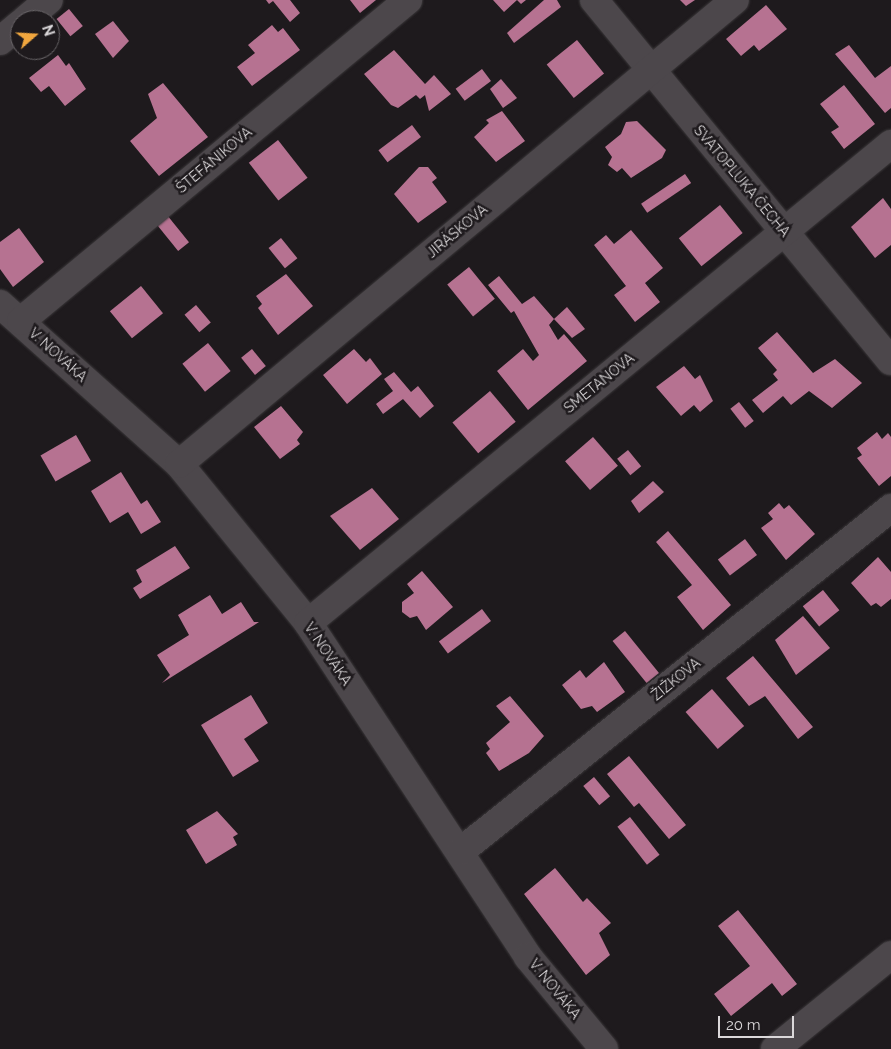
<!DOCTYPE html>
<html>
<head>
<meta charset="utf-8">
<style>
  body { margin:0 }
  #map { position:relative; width:891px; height:1049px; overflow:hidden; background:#1e1a1d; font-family:Raleway,sans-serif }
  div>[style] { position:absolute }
  .building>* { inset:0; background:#b67291; transform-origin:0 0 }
  .roads { filter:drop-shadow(0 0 1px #3b383a) drop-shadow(0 0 1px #3b383a) }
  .minor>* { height:28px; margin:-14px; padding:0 14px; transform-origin:14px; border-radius:14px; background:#4c474b }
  span { translate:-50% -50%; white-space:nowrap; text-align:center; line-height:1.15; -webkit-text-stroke:5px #1e1a1d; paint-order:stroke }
  .street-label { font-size:14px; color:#dbd8da }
  .north { position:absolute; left:10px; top:10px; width:50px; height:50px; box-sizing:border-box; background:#1e1a1d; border:1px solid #6a6669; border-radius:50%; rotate:71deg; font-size:14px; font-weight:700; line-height:20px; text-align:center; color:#dbd8da }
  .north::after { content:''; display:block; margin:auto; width:18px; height:22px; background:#f0a63e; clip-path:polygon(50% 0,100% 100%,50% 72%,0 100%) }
  .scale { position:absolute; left:718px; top:1016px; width:76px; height:22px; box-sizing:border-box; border:2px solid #dbd8da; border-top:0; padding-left:6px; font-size:15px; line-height:18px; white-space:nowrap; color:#dbd8da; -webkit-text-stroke:4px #1e1a1d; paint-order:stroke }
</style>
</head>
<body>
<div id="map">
  <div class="building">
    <i style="clip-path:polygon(266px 0,290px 0,300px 13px,290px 22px,273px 1px,269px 4px)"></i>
    <i style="clip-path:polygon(350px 0,376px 0,360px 13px)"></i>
    <i style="clip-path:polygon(493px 0,526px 0,521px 4px,517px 0,504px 12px)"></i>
    <i style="clip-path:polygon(544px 0,557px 0,561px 7px,514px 43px,507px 33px)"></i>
    <i style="clip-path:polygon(680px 0,695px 0,686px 6px)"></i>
    <i style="clip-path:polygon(766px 5px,787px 29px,759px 51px,754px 45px,741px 56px,726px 39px)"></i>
    <i style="left:69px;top:9px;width:22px;height:16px;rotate:51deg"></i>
    <i style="clip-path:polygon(113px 21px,129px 41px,113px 58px,95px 34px)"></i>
    <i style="clip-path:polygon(272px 25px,278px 32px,283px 28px,300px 50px,252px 86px,237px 67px,255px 53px,248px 45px)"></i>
    <i style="left:577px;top:40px;width:43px;height:39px;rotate:51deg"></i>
    <i style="clip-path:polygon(849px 45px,875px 78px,891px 66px,891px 108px,885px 113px,835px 54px)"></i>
    <i style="clip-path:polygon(394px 50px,425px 84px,434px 75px,451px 94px,429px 111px,425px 95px,420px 99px,416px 95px,398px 108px,391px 105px,364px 74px)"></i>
    <i style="clip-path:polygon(58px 55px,66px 66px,69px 63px,86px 89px,65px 106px,49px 86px,41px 92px,29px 78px)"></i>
    <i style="left:482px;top:69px;width:15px;height:33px;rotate:53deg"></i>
    <i style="clip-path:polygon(501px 79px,517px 98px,503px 108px,490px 89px)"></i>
    <i style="clip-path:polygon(163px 83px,208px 137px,159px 176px,130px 141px,157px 118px,148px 94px)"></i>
    <i style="clip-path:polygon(844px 85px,875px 124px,844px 149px,831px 132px,839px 127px,820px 104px)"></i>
    <i style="clip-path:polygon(502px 111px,525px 141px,496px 162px,474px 137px,489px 123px,486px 120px)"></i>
    <i style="clip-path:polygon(637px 121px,666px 150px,662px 158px,631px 178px,622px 168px,617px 172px,608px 165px,612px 157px,605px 147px,621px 134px,626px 122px)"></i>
    <i style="left:412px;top:125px;width:15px;height:42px;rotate:53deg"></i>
    <i style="left:278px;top:140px;width:48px;height:37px;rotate:52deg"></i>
    <i style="clip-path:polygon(419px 167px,428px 167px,437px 178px,432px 182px,447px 202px,418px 223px,394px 194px)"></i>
    <i style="left:685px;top:174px;width:11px;height:53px;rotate:56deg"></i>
    <i style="clip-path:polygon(883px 198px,891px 209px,891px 245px,875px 258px,851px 227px)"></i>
    <i style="left:720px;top:205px;width:36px;height:53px;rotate:51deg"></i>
    <i style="left:167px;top:215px;width:35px;height:14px;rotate:51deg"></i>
    <i style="clip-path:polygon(19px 228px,44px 262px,13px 287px,0 269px,0 242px)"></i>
    <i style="clip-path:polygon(631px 230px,663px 268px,645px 283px,660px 302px,635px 322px,614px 295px,626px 286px,594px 245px,606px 235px,614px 244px)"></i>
    <i style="left:281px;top:238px;width:26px;height:16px;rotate:51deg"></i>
    <i style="left:469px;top:267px;width:41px;height:28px;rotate:51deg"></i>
    <i style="clip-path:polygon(286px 274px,313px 306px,278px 335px,258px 308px,262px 304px,256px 296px)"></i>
    <i style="clip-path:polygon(499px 276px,522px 304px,534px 296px,554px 319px,549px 325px,558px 340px,564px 334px,587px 361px,528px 410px,497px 371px,523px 349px,533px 361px,539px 355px,514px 311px,511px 313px,488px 285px)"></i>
    <i style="left:141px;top:286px;width:35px;height:40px;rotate:51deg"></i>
    <i style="left:196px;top:305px;width:23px;height:15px;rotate:50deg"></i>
    <i style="clip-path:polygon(567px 307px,585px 329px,572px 338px,554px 319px)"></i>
    <i style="clip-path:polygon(777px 332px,813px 373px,835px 359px,862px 383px,832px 408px,809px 391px,791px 405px,783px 396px,763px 413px,752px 400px,778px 380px,773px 374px,777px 370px,758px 348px)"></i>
    <i style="left:208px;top:343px;width:36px;height:33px;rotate:51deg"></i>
    <i style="left:252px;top:349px;width:22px;height:14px;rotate:51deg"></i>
    <i style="clip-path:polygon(354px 349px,366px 362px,370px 358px,382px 374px,347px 404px,323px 375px)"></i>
    <i style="clip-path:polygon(684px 366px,695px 379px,700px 375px,713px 401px,700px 412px,694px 405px,681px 416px,656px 387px)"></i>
    <i style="clip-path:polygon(394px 372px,411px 392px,418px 386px,434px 406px,420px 418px,403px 399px,383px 414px,376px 404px,393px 391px,384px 379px)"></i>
    <i style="left:490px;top:391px;width:40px;height:49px;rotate:50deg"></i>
    <i style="left:739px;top:402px;width:24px;height:11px;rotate:52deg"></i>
    <i style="clip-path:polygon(281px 406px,303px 432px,297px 440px,300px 444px,280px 459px,254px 427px)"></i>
    <i style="clip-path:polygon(877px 432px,882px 439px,888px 433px,891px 437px,891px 476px,879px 486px,857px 458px,862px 455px,857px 448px)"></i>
    <i style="left:76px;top:435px;width:30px;height:41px;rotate:60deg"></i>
    <i style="left:593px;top:437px;width:38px;height:37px;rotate:49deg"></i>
    <i style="left:628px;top:450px;width:21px;height:14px;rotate:51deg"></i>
    <i style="clip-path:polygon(121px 472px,141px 504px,147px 500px,161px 522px,141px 534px,128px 512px,110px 523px,91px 491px)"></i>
    <i style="clip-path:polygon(653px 481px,664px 492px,639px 513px,631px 501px)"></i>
    <i style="clip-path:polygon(372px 488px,399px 519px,360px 550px,330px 516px)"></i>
    <i style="clip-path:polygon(779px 503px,784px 509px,789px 505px,815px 534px,786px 560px,761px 528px,773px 519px,768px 513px)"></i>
    <i style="clip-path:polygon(668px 531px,731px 605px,703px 630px,677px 597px,692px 585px,656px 542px)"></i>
    <i style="left:745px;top:539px;width:20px;height:34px;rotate:53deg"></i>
    <i style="clip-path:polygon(175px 546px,190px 568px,140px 599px,133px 588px,142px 582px,136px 570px)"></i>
    <i style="clip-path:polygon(878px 557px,891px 572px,891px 599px,881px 607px,876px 603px,871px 606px,851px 583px)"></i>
    <i style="clip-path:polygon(422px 571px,453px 607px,426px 630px,417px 616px,410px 618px,402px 612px,402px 602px,414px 593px,407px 584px)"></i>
    <i style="left:823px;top:590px;width:26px;height:26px;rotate:51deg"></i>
    <i style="clip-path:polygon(210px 595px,222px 614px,241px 602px,254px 622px,259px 622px,162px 683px,170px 675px,157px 655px,189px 635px,178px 615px)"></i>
    <i style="left:482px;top:609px;width:15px;height:54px;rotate:53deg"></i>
    <i style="clip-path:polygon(803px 616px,830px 648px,796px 675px,775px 640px)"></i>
    <i style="left:625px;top:631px;width:54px;height:16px;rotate:51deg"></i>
    <i style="clip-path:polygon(753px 656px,813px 727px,798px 739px,765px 696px,749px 706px,726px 678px)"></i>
    <i style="clip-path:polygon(604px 662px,625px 692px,597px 712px,592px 706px,581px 709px,562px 685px,580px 670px,586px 678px)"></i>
    <i style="left:712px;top:689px;width:49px;height:35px;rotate:49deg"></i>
    <i style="clip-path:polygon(251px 695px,268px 723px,244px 739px,259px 761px,233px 777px,201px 725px)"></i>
    <i style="clip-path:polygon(510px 696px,544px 736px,529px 753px,499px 771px,486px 753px,490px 749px,486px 743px,510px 722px,496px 706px)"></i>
    <i style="clip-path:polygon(629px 756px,686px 825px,669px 839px,639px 803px,634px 807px,607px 774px)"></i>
    <i style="left:594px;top:777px;width:25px;height:14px;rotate:50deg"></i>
    <i style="clip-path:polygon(217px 811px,238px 834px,233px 837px,237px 845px,206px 864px,186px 830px)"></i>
    <i style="left:630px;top:817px;width:48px;height:16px;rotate:52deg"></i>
    <i style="clip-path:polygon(555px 868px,583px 902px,587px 898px,611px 923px,599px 933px,610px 955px,586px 975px,524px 894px)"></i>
    <i style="clip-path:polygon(738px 910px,797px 984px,782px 996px,772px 983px,731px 1016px,714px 994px,750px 966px,718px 926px)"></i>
  </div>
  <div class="roads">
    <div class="minor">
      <i style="left:594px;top:0;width:467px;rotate:50.6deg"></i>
      <i style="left:25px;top:20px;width:31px;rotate:-40deg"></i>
      <i style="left:0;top:41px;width:26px;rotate:-40deg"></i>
      <i style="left:0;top:304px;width:240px;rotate:41.8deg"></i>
      <i style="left:179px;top:464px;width:205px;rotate:50.9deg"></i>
      <i style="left:308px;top:623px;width:400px;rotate:56.6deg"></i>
      <i style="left:528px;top:957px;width:119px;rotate:50.4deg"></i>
      <i style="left:21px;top:321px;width:503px;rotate:-39.67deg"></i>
      <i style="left:179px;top:464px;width:724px;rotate:-39.85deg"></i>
      <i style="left:308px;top:623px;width:755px;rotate:-39.41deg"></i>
      <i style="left:461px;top:851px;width:550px;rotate:-38.58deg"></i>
      <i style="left:775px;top:1049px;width:149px;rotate:-39deg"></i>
    </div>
  </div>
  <div class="street-label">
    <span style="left:214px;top:160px;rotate:-40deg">ŠTEFÁNIKOVA</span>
    <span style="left:742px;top:181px;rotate:50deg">SVATOPLUKA ČECHA</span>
    <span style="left:457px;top:231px;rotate:-40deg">JIRÁSKOVA</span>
    <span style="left:58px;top:355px;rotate:42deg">V. NOVÁKA</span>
    <span style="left:599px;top:383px;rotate:-39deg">SMETANOVA</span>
    <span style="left:328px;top:654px;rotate:56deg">V. NOVÁKA</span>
    <span style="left:676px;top:679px;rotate:-39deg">ŽIŽKOVA</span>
    <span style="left:555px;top:989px;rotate:51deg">V. NOVÁKA</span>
  </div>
  <div class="north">N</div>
  <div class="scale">20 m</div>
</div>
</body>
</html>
